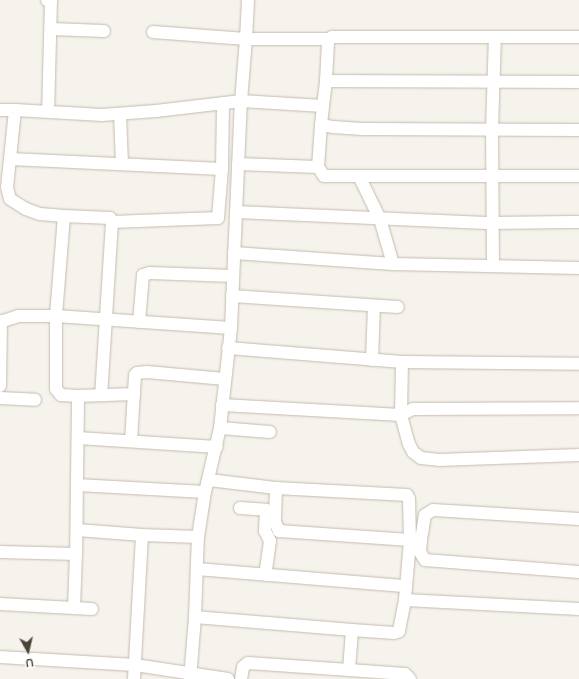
<!DOCTYPE html>
<html>
<head>
<meta charset="utf-8">
<style>
  body { margin:0 }
  #map { position:relative; width:579px; height:679px; overflow:hidden; background:#f6f3ec; font-family:Mulish,sans-serif }
  div>[style] { position:absolute }
  .roads { filter:drop-shadow(0 0 1px #c2bbae) drop-shadow(0 0 1px #c2bbae) }
  .minor>* { height:12px; margin:-6px; padding:0 6px; transform-origin:6px; border-radius:6px; background:#fff }
  span { translate:-50% -50%; white-space:nowrap; text-align:center; line-height:1.15; -webkit-text-stroke:4px #fff; paint-order:stroke }
  .north { position:absolute; left:8px; top:631px; width:40px; height:40px; -webkit-text-stroke:3px #fff; paint-order:stroke; rotate:172deg; font-size:11px; font-weight:700; line-height:16px; text-align:center; color:#4b4439 }
  .north::after { content:''; display:block; margin:auto; width:14px; height:18px; background:#4b4439; clip-path:polygon(50% 0,100% 100%,50% 72%,0 100%) }
</style>
</head>
<body>
<div id="map">
  <div class="roads">
    <div class="minor">
      <i style="left:47px;top:0;width:4px"></i>
      <i style="left:51px;top:0;width:111px;rotate:91.5deg"></i>
      <i style="left:51px;top:29px;width:53px;rotate:2.2deg"></i>
      <i style="left:153px;top:32px;width:93px;rotate:4.3deg"></i>
      <i style="left:246px;top:39px;width:83px"></i>
      <i style="left:326px;top:81px;width:253px;rotate:0.2deg"></i>
      <i style="left:323px;top:106px;width:19px;rotate:96deg"></i>
      <i style="left:321px;top:125px;width:12px;rotate:9deg"></i>
      <i style="left:333px;top:127px;width:32px;rotate:4deg"></i>
      <i style="left:365px;top:129px;width:214px;rotate:0.3deg"></i>
      <i style="left:0;top:110px;width:15px"></i>
      <i style="left:15px;top:110px;width:77px;rotate:95.9deg"></i>
      <i style="left:7px;top:187px;width:12px;rotate:76deg"></i>
      <i style="left:10px;top:199px;width:19px;rotate:32deg"></i>
      <i style="left:26px;top:209px;width:15px;rotate:20deg"></i>
      <i style="left:40px;top:214px;width:24px;rotate:5deg"></i>
      <i style="left:64px;top:216px;width:100px;rotate:94.6deg"></i>
      <i style="left:56px;top:316px;width:175px;rotate:3.9deg"></i>
      <i style="left:15px;top:110px;width:87px;rotate:3.3deg"></i>
      <i style="left:102px;top:115px;width:54px;rotate:-4.2deg"></i>
      <i style="left:156px;top:111px;width:86px;rotate:-6.7deg"></i>
      <i style="left:241px;top:101px;width:82px;rotate:3.5deg"></i>
      <i style="left:323px;top:106px;width:25px;rotate:-83deg"></i>
      <i style="left:326px;top:81px;width:38px;rotate:-87deg"></i>
      <i style="left:328px;top:43px;width:4px;rotate:-76deg"></i>
      <i style="left:329px;top:39px;width:4px;rotate:-34deg"></i>
      <i style="left:332px;top:37px;width:247px"></i>
      <i style="left:120px;top:114px;width:50px;rotate:87.7deg"></i>
      <i style="left:10px;top:159px;width:212px;rotate:2.7deg"></i>
      <i style="left:222px;top:169px;width:49px;rotate:94.7deg"></i>
      <i style="left:218px;top:218px;width:106px;rotate:177.8deg"></i>
      <i style="left:238px;top:164px;width:80px;rotate:2.1deg"></i>
      <i style="left:318px;top:167px;width:11px;rotate:56deg"></i>
      <i style="left:324px;top:176px;width:255px"></i>
      <i style="left:318px;top:167px;width:42px;rotate:-85.9deg"></i>
      <i style="left:222px;top:169px;width:66px;rotate:-89.1deg"></i>
      <i style="left:359px;top:176px;width:48px;rotate:64deg"></i>
      <i style="left:380px;top:219px;width:47px;rotate:73.9deg"></i>
      <i style="left:236px;top:212px;width:256px;rotate:2.5deg"></i>
      <i style="left:492px;top:223px;width:87px;rotate:-0.7deg"></i>
      <i style="left:64px;top:216px;width:46px;rotate:2.5deg"></i>
      <i style="left:110px;top:218px;width:4px;rotate:63deg"></i>
      <i style="left:112px;top:222px;width:173px;rotate:93.6deg"></i>
      <i style="left:234px;top:253px;width:159px;rotate:4deg"></i>
      <i style="left:393px;top:264px;width:186px;rotate:1.2deg"></i>
      <i style="left:493px;top:266px;width:136px;rotate:-90.4deg"></i>
      <i style="left:492px;top:130px;width:93px;rotate:-88.2deg"></i>
      <i style="left:232px;top:296px;width:166px;rotate:3.8deg"></i>
      <i style="left:0;top:322px;width:20px;rotate:-18deg"></i>
      <i style="left:19px;top:316px;width:37px"></i>
      <i style="left:56px;top:316px;width:73px;rotate:90deg"></i>
      <i style="left:56px;top:389px;width:8px;rotate:50deg"></i>
      <i style="left:61px;top:395px;width:17px;rotate:3deg"></i>
      <i style="left:78px;top:396px;width:3px;rotate:90deg"></i>
      <i style="left:78px;top:399px;width:155px;rotate:90.7deg"></i>
      <i style="left:76px;top:554px;width:76px;rotate:-178.5deg"></i>
      <i style="left:139px;top:322px;width:47px;rotate:-85.1deg"></i>
      <i style="left:143px;top:275px;width:7px;rotate:-16deg"></i>
      <i style="left:150px;top:273px;width:83px;rotate:2.1deg"></i>
      <i style="left:228px;top:348px;width:175px;rotate:4.6deg"></i>
      <i style="left:402px;top:362px;width:177px;rotate:0.6deg"></i>
      <i style="left:372px;top:360px;width:54px;rotate:-87.9deg"></i>
      <i style="left:402px;top:362px;width:53px;rotate:91.1deg"></i>
      <i style="left:401px;top:415px;width:30px;rotate:75deg"></i>
      <i style="left:409px;top:444px;width:9px;rotate:63deg"></i>
      <i style="left:413px;top:452px;width:10px;rotate:37deg"></i>
      <i style="left:421px;top:458px;width:18px;rotate:6deg"></i>
      <i style="left:439px;top:460px;width:140px;rotate:-2deg"></i>
      <i style="left:0;top:386px;width:65px;rotate:-89.1deg"></i>
      <i style="left:78px;top:396px;width:56px;rotate:-2deg"></i>
      <i style="left:0;top:398px;width:35px;rotate:3deg"></i>
      <i style="left:222px;top:405px;width:179px;rotate:3.2deg"></i>
      <i style="left:401px;top:415px;width:13px;rotate:-27deg"></i>
      <i style="left:413px;top:409px;width:166px;rotate:-0.3deg"></i>
      <i style="left:220px;top:428px;width:50px;rotate:4.6deg"></i>
      <i style="left:78px;top:438px;width:139px;rotate:3.7deg"></i>
      <i style="left:131px;top:441px;width:66px;rotate:-86.5deg"></i>
      <i style="left:135px;top:375px;width:3px;rotate:-45deg"></i>
      <i style="left:137px;top:373px;width:10px;rotate:-6deg"></i>
      <i style="left:147px;top:372px;width:78px;rotate:5.1deg"></i>
      <i style="left:209px;top:480px;width:67px;rotate:6.8deg"></i>
      <i style="left:276px;top:488px;width:34px;rotate:92deg"></i>
      <i style="left:275px;top:522px;width:10px;rotate:66deg"></i>
      <i style="left:279px;top:531px;width:131px;rotate:3.9deg"></i>
      <i style="left:410px;top:540px;width:60px;rotate:94.8deg"></i>
      <i style="left:405px;top:600px;width:32px;rotate:101deg"></i>
      <i style="left:399px;top:631px;width:5px;rotate:158deg"></i>
      <i style="left:394px;top:633px;width:42px;rotate:-175.9deg"></i>
      <i style="left:77px;top:485px;width:128px;rotate:3.1deg"></i>
      <i style="left:276px;top:488px;width:131px;rotate:3.1deg"></i>
      <i style="left:407px;top:495px;width:4px;rotate:63deg"></i>
      <i style="left:409px;top:499px;width:41px;rotate:88.6deg"></i>
      <i style="left:410px;top:540px;width:11px"></i>
      <i style="left:421px;top:540px;width:12px;rotate:95deg"></i>
      <i style="left:420px;top:552px;width:9px;rotate:58deg"></i>
      <i style="left:425px;top:560px;width:154px;rotate:4.5deg"></i>
      <i style="left:240px;top:508px;width:26px;rotate:4deg"></i>
      <i style="left:266px;top:510px;width:21px;rotate:93deg"></i>
      <i style="left:265px;top:531px;width:11px;rotate:63deg"></i>
      <i style="left:270px;top:541px;width:34px;rotate:98deg"></i>
      <i style="left:77px;top:530px;width:65px;rotate:4.4deg"></i>
      <i style="left:421px;top:540px;width:25px;rotate:-81deg"></i>
      <i style="left:425px;top:515px;width:9px;rotate:-32deg"></i>
      <i style="left:433px;top:510px;width:146px;rotate:3.5deg"></i>
      <i style="left:197px;top:569px;width:210px;rotate:4.7deg"></i>
      <i style="left:405px;top:600px;width:174px;rotate:3deg"></i>
      <i style="left:0;top:604px;width:92px;rotate:3.1deg"></i>
      <i style="left:74px;top:608px;width:54px;rotate:-87.9deg"></i>
      <i style="left:195px;top:617px;width:158px;rotate:4.7deg"></i>
      <i style="left:352px;top:630px;width:40px;rotate:94.3deg"></i>
      <i style="left:349px;top:670px;width:101px;rotate:-176deg"></i>
      <i style="left:248px;top:663px;width:6px;rotate:141deg"></i>
      <i style="left:243px;top:667px;width:12px;rotate:99deg"></i>
      <i style="left:0;top:657px;width:135px;rotate:3.4deg"></i>
      <i style="left:135px;top:665px;width:94px;rotate:8.6deg"></i>
      <i style="left:349px;top:670px;width:56px;rotate:4.1deg"></i>
      <i style="left:405px;top:674px;width:7px;rotate:45deg"></i>
      <i style="left:134px;top:679px;width:144px;rotate:-86.8deg"></i>
      <i style="left:142px;top:535px;width:56px;rotate:2deg"></i>
      <i style="left:190px;top:679px;width:62px;rotate:-85.4deg"></i>
      <i style="left:195px;top:617px;width:80px;rotate:-87.9deg"></i>
      <i style="left:198px;top:537px;width:46px;rotate:-81.2deg"></i>
      <i style="left:205px;top:492px;width:66px;rotate:-76.8deg"></i>
      <i style="left:220px;top:428px;width:101px;rotate:-83.7deg"></i>
      <i style="left:231px;top:328px;width:227px;rotate:-87.5deg"></i>
      <i style="left:241px;top:101px;width:62px;rotate:-85.4deg"></i>
      <i style="left:246px;top:39px;width:39px;rotate:-87deg"></i>
    </div>
  </div>
  <div class="north">U</div>
</div>
</body>
</html>
